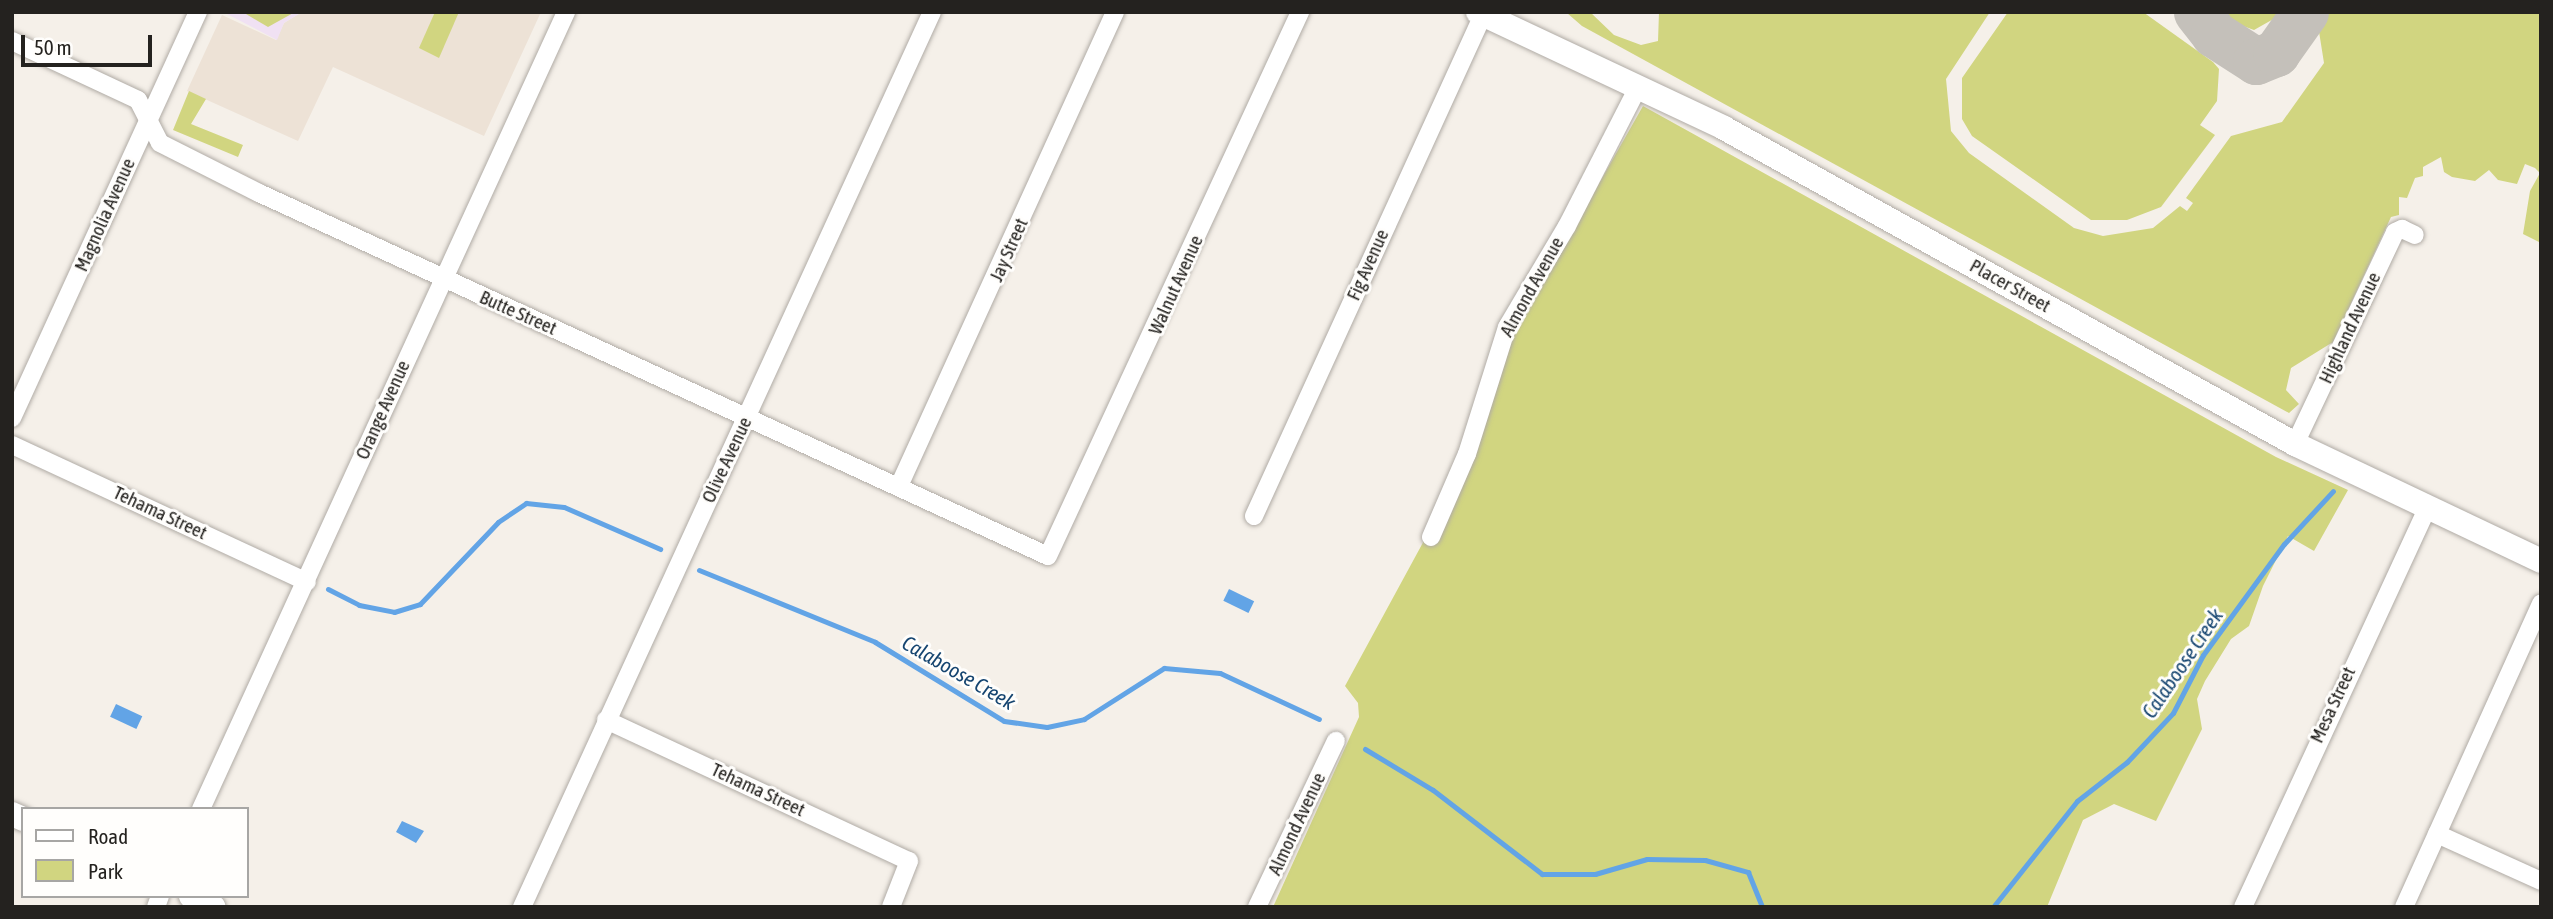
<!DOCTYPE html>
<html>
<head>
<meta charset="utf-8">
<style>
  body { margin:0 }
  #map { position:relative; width:2553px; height:919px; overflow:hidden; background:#f5f0e9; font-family:"Asap Condensed",sans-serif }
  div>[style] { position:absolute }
  .built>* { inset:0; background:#ede2d6 }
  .education>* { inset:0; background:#f0e1f3 }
  .green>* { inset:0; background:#d1d580 }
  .water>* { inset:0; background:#62a4e6; transform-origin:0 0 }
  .stream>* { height:5px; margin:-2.5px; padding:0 2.5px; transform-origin:2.5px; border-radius:2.5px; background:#62a4e6 }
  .taxiway>* { height:47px; margin:-23.5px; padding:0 23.5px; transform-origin:23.5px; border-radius:23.5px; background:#c4c0ba }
  .roads { filter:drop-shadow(0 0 2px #b0aba5) drop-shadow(0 0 2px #b0aba5) }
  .street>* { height:18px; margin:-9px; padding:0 9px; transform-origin:9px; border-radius:9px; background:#fff }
  .secondary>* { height:24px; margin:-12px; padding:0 12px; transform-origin:12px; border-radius:12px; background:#fff }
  span { translate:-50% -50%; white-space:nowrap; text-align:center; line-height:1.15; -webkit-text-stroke:6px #fffefc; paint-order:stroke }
  .street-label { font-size:19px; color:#24221f }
  .water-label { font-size:21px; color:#164570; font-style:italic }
  .frame { position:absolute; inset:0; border:14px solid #24221f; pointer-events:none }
  .legend { position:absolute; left:21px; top:807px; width:228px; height:91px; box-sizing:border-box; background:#fffefc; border:2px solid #a7a6a4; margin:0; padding:9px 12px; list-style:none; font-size:21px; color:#24221f }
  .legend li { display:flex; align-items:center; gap:14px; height:35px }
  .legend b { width:35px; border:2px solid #a7a6a4 }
  .scale { position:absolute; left:21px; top:35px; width:131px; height:32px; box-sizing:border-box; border:4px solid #24221f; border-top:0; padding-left:9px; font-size:21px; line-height:24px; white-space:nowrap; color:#24221f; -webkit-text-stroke:5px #fffefc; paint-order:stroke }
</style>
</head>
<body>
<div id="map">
  <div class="built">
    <i style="clip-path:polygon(302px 12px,541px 12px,484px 136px,333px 67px,298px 141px,187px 91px,222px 15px,276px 40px,284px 23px)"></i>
  </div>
  <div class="education">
    <i style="clip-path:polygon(223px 12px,302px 12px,284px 23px,277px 40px)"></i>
  </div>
  <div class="green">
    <i style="clip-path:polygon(295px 12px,268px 27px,246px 14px,251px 12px)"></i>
    <i style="clip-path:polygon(435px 12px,459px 12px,439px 58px,419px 48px)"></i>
    <i style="clip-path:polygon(1590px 12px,1614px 35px,1641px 45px,1658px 41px,1659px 12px,1990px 12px,1946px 79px,1951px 131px,1969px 153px,2074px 228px,2103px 236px,2153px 228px,2180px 206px,2187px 211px,2193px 203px,2186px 198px,2231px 136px,2282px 122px,2324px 63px,2317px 19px,2320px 12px,2541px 12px,2541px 243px,2523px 234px,2530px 191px,2540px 173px,2535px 168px,2525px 164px,2517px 184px,2498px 180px,2489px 170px,2475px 181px,2452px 177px,2444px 172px,2441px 157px,2423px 167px,2423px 176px,2415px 178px,2407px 198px,2399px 197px,2399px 215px,2391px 217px,2333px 342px,2291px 368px,2286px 390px,2299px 404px,2289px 413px,1582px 26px,1567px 13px)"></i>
    <i style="clip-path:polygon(2008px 12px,2143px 12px,2213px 62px,2219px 69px,2217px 101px,2200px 125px,2215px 135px,2161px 207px,2127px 220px,2091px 220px,1972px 136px,1962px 119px,1962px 78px)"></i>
    <i style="clip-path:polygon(2225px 12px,2289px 12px,2284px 19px,2277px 17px,2254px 30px,2232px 22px)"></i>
    <i style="clip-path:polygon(189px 91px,206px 99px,191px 124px,243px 145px,238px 157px,173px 130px)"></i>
    <i style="clip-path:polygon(1643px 106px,2276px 457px,2348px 490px,2314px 551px,2288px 536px,2263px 586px,2249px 626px,2231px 639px,2205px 681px,2197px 699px,2202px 729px,2156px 821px,2114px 804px,2083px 820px,2047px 907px,1273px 907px,1359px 717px,1358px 703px,1345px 686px,1426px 537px,1501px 356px)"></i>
  </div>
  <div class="water">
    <i style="left:1229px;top:589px;width:28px;height:13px;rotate:26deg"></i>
    <i style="left:116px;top:704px;width:29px;height:14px;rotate:25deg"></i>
    <i style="clip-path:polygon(402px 821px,424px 831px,416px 843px,396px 832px)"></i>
  </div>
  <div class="stream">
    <i style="left:699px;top:570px;width:190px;rotate:22.2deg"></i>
    <i style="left:875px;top:642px;width:151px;rotate:31.5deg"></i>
    <i style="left:1004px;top:721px;width:43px;rotate:7.9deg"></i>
    <i style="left:1047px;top:727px;width:38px;rotate:-12deg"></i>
    <i style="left:1084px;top:719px;width:95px;rotate:-32.5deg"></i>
    <i style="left:1164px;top:668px;width:56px;rotate:5.1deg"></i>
    <i style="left:1220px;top:673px;width:109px;rotate:24.9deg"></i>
    <i style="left:328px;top:589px;width:35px;rotate:27deg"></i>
    <i style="left:359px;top:605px;width:36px;rotate:11deg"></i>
    <i style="left:394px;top:612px;width:27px;rotate:-17deg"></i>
    <i style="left:420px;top:604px;width:113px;rotate:-46.4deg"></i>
    <i style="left:498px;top:522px;width:34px;rotate:-34deg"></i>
    <i style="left:526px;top:503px;width:38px;rotate:6deg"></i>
    <i style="left:564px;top:507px;width:105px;rotate:23.6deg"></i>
    <i style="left:1365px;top:749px;width:79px;rotate:31.1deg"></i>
    <i style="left:1433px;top:790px;width:138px;rotate:37.6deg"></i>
    <i style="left:1542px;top:874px;width:53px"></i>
    <i style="left:1595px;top:874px;width:54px;rotate:-16.1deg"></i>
    <i style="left:1647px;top:859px;width:58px;rotate:1deg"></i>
    <i style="left:1705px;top:860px;width:45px;rotate:15.6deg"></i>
    <i style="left:1748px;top:872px;width:38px;rotate:68deg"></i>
    <i style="left:1993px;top:907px;width:135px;rotate:-51.6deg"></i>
    <i style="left:2077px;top:801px;width:63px;rotate:-38deg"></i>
    <i style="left:2127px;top:762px;width:67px;rotate:-46.8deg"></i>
    <i style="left:2173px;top:713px;width:65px;rotate:-62.7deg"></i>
    <i style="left:2203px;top:655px;width:137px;rotate:-53.9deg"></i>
    <i style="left:2284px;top:544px;width:72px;rotate:-47.2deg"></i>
  </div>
  <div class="taxiway">
    <i style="left:2197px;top:12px;width:28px;rotate:52deg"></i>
    <i style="left:2214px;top:34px;width:50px;rotate:32.7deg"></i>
    <i style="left:2256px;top:61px;width:22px;rotate:-22deg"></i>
    <i style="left:2276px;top:53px;width:50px;rotate:-54.7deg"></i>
  </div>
  <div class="roads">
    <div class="street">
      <i style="left:12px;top:41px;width:139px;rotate:25.1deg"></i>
      <i style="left:138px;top:100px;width:48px;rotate:62.9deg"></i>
      <i style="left:160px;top:143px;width:111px;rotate:26.8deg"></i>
      <i style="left:259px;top:193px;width:868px;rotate:24.71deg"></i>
      <i style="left:1048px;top:556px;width:600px;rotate:-65.14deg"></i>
      <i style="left:12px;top:418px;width:447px;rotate:-65.4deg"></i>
      <i style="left:2295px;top:444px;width:234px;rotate:-64.7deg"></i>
      <i style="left:2395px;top:232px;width:8px;rotate:-23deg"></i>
      <i style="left:2402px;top:229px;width:14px;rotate:25deg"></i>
      <i style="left:12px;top:445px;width:325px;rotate:24.9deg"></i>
      <i style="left:899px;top:486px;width:521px;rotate:-65.5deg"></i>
      <i style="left:1254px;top:516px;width:551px;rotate:-65.44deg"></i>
      <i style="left:1431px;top:537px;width:90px;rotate:-66.6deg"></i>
      <i style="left:1467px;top:454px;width:133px;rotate:-72.5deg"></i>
      <i style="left:1507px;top:327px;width:117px;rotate:-59.3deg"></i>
      <i style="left:1567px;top:226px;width:158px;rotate:-62.9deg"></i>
      <i style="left:606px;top:720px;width:334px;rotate:25deg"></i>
      <i style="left:909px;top:861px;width:49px;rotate:111.4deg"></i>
      <i style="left:201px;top:809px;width:877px;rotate:-65.39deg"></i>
      <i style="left:2437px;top:834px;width:114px;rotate:24.3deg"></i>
      <i style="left:156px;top:907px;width:12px;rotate:-70deg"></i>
      <i style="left:522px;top:907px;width:984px;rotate:-65.39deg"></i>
      <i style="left:1257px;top:907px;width:184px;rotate:-64.6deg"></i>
      <i style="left:2243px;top:907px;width:442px;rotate:-65.2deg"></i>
      <i style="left:2404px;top:907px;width:333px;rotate:-65.7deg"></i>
    </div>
    <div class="secondary">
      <i style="left:1478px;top:12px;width:272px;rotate:25.2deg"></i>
      <i style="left:1724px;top:128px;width:653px;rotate:28.96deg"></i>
      <i style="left:2295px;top:444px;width:272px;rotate:25.4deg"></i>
      <i style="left:12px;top:814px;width:12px;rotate:24deg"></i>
      <i style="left:191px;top:896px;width:25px;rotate:26deg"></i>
    </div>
  </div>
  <div class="street-label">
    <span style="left:105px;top:215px;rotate:-66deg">Magnolia Avenue</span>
    <span style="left:1009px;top:250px;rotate:-66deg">Jay Street</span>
    <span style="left:1368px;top:265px;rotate:-66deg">Fig Avenue</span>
    <span style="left:1176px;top:285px;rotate:-66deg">Walnut Avenue</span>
    <span style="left:2010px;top:286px;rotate:29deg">Placer Street</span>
    <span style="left:1532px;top:287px;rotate:-61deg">Almond Avenue</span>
    <span style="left:518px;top:313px;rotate:24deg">Butte Street</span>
    <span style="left:2350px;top:328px;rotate:-65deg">Highland Avenue</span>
    <span style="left:383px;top:410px;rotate:-66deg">Orange Avenue</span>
    <span style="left:727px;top:460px;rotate:-65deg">Olive Avenue</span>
    <span style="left:160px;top:513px;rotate:25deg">Tehama Street</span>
    <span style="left:2333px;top:705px;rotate:-65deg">Mesa Street</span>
    <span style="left:758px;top:790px;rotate:25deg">Tehama Street</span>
    <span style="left:1297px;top:824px;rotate:-65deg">Almond Avenue</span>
  </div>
  <div class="water-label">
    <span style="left:2182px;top:663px;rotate:-56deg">Calaboose Creek</span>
    <span style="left:959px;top:672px;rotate:30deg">Calaboose Creek</span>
  </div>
  <div class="frame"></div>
  <ul class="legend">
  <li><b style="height:9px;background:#fff"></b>Road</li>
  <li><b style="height:19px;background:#d1d580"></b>Park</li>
  </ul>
  <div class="scale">50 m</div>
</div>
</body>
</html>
